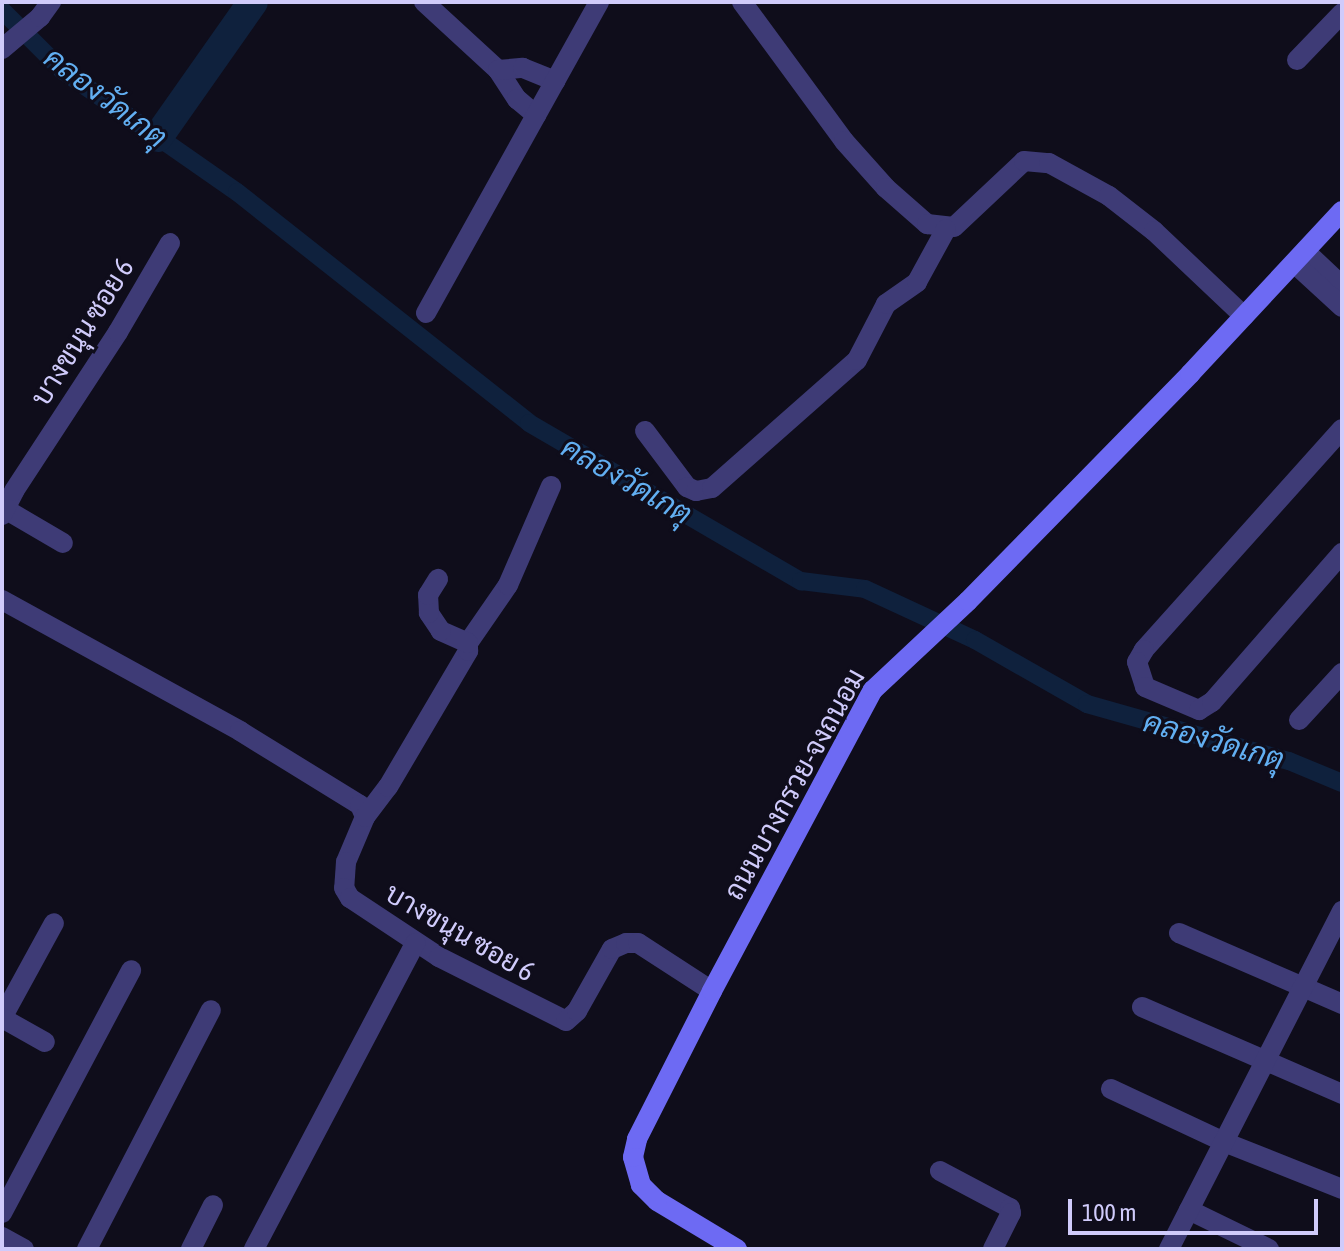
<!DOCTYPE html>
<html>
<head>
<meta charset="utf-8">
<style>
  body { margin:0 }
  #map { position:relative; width:1344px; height:1251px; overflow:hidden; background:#0f0d1b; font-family:"Asap Condensed",Sarabun,sans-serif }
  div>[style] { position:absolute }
  .canal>* { height:18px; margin:-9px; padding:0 9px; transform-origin:9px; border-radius:9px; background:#0f213d }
  .river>* { height:30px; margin:-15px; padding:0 15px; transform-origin:15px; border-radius:15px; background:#0f213d }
  .street>* { height:20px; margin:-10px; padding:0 10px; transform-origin:10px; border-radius:10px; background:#3e3b76 }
  .secondary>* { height:20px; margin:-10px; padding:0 10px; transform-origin:10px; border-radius:10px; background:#6d6af3 }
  span { translate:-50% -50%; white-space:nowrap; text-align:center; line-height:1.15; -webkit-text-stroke:6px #0f0d1b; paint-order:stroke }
  .street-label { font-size:28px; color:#d0cbfb }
  .water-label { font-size:30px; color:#62aff2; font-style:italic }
  .frame { position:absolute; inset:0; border:4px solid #d0cbfb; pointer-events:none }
  .scale { position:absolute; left:1068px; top:1199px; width:250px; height:36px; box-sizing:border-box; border:4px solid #d0cbfb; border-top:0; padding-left:10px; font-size:24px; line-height:28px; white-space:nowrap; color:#d0cbfb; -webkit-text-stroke:6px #0f0d1b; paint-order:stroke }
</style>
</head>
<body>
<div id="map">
  <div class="canal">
    <i style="left:2px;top:10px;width:85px;rotate:45deg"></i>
    <i style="left:62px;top:70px;width:213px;rotate:34.9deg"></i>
    <i style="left:237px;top:192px;width:372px;rotate:38.3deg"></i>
    <i style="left:529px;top:423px;width:315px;rotate:30.2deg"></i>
    <i style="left:801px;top:581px;width:64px;rotate:7.1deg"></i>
    <i style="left:865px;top:589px;width:121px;rotate:24.9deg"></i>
    <i style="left:975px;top:640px;width:129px;rotate:29.7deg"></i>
    <i style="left:1087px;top:704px;width:210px;rotate:15.8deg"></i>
    <i style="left:1289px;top:761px;width:57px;rotate:22.5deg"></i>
  </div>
  <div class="river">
    <i style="left:158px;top:137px;width:165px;rotate:-54.9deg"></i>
  </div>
  <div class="street">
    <i style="left:424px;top:2px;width:100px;rotate:42.6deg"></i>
    <i style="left:498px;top:70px;width:35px;rotate:57deg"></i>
    <i style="left:517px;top:99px;width:25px;rotate:40deg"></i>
    <i style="left:742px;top:2px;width:172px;rotate:53.7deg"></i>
    <i style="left:844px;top:141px;width:63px;rotate:48.2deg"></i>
    <i style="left:886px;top:188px;width:55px;rotate:41.3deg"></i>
    <i style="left:927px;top:224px;width:27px;rotate:6deg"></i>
    <i style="left:954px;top:227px;width:96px;rotate:-43.3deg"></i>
    <i style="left:1024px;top:161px;width:25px;rotate:5deg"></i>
    <i style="left:1049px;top:163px;width:68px;rotate:28.8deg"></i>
    <i style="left:1109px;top:196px;width:57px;rotate:37.9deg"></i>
    <i style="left:1154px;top:231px;width:124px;rotate:43.4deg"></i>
    <i style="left:2px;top:49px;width:50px;rotate:-40.1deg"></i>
    <i style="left:40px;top:17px;width:19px;rotate:-54deg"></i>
    <i style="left:1297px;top:60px;width:65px;rotate:-46.2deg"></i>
    <i style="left:498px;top:70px;width:25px;rotate:-5deg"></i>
    <i style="left:523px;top:68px;width:35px;rotate:22deg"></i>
    <i style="left:1305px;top:251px;width:51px;rotate:43.4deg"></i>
    <i style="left:1294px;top:263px;width:65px;rotate:42.5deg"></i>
    <i style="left:426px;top:313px;width:356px;rotate:-60.9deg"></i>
    <i style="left:1342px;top:429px;width:297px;rotate:131.9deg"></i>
    <i style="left:1144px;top:650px;width:14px;rotate:120deg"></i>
    <i style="left:1137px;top:662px;width:26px;rotate:72deg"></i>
    <i style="left:1145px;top:687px;width:59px;rotate:23.1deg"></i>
    <i style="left:1199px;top:710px;width:15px;rotate:-32deg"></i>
    <i style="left:1212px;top:702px;width:198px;rotate:-48.9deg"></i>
    <i style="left:645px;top:431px;width:70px;rotate:53.1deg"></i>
    <i style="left:687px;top:487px;width:10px;rotate:24deg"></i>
    <i style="left:696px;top:491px;width:16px;rotate:-11deg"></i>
    <i style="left:712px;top:488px;width:193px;rotate:-41.4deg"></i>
    <i style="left:857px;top:360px;width:63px;rotate:-62.6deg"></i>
    <i style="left:886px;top:304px;width:38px;rotate:-35deg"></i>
    <i style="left:917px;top:282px;width:60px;rotate:-61.3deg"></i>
    <i style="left:5px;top:509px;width:67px;rotate:30.4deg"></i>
    <i style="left:2px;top:515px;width:27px;rotate:-63deg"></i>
    <i style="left:14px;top:491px;width:190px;rotate:-56.8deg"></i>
    <i style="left:118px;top:332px;width:103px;rotate:-59.7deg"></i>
    <i style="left:2px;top:600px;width:272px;rotate:28.8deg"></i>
    <i style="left:240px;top:731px;width:141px;rotate:31.7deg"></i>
    <i style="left:360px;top:805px;width:13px;rotate:67deg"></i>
    <i style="left:365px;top:817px;width:49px;rotate:112.9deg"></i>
    <i style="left:346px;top:862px;width:26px;rotate:94deg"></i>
    <i style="left:344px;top:888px;width:12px;rotate:59deg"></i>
    <i style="left:350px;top:898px;width:107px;rotate:33.5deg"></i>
    <i style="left:439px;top:957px;width:142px;rotate:26.7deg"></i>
    <i style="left:566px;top:1021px;width:15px;rotate:-42deg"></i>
    <i style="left:577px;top:1011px;width:71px;rotate:-60.6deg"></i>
    <i style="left:612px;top:949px;width:15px;rotate:-23deg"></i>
    <i style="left:626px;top:943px;width:12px"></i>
    <i style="left:638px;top:943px;width:88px;rotate:33deg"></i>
    <i style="left:468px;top:643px;width:70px;rotate:-55.4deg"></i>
    <i style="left:508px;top:585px;width:108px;rotate:-66.5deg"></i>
    <i style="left:1299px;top:720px;width:64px;rotate:-47.5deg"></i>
    <i style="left:365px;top:817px;width:38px;rotate:-53deg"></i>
    <i style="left:388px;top:787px;width:158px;rotate:-59.5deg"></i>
    <i style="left:468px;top:651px;width:8px;rotate:-90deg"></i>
    <i style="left:468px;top:643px;width:30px;rotate:-156deg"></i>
    <i style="left:441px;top:631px;width:22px;rotate:-124deg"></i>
    <i style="left:429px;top:613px;width:18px;rotate:-93deg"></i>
    <i style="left:428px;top:595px;width:19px;rotate:-58deg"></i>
    <i style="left:1179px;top:933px;width:178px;rotate:23.5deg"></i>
    <i style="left:1142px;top:1007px;width:218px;rotate:23.5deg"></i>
    <i style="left:2px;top:1018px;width:108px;rotate:-61.3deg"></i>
    <i style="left:2px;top:1018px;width:49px;rotate:29.2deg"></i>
    <i style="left:1111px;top:1089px;width:125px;rotate:25.1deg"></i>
    <i style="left:1224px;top:1142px;width:127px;rotate:21.7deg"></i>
    <i style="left:940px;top:1171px;width:79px;rotate:27.9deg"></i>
    <i style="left:1010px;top:1208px;width:5px;rotate:79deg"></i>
    <i style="left:1011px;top:1213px;width:40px;rotate:116.6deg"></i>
    <i style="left:1189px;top:1210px;width:89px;rotate:26deg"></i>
    <i style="left:2px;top:1213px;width:275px;rotate:-62deg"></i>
    <i style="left:2px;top:1237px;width:25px;rotate:29deg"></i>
    <i style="left:87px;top:1249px;width:269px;rotate:-62.6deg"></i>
    <i style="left:191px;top:1249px;width:49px;rotate:-63.4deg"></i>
    <i style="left:254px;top:1249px;width:346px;rotate:-62.2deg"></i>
    <i style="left:1169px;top:1249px;width:380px;rotate:-62.9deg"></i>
  </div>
  <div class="secondary">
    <i style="left:737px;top:1249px;width:93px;rotate:-149deg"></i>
    <i style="left:657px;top:1201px;width:23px;rotate:-135deg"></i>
    <i style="left:641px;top:1185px;width:29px;rotate:-106deg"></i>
    <i style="left:633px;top:1157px;width:18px;rotate:-77deg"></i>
    <i style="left:637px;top:1139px;width:166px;rotate:-63.1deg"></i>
    <i style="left:712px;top:991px;width:341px;rotate:-61.9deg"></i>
    <i style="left:873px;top:690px;width:130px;rotate:-43.1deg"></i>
    <i style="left:968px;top:601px;width:318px;rotate:-45.6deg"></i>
    <i style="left:1190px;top:374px;width:223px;rotate:-47deg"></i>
  </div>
  <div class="street-label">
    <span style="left:82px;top:332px;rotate:-58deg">บางขนุน ซอย 6</span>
    <span style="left:794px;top:784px;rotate:-61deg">ถนนบางกรวย-จงถนอม</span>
    <span style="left:460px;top:932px;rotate:30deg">บางขนุน ซอย 6</span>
  </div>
  <div class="water-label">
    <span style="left:106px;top:97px;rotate:37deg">คลองวัดเกตุ</span>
    <span style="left:627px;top:480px;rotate:30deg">คลองวัดเกตุ</span>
    <span style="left:1214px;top:740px;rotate:16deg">คลองวัดเกตุ</span>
  </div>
  <div class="frame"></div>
  <div class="scale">100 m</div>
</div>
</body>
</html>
